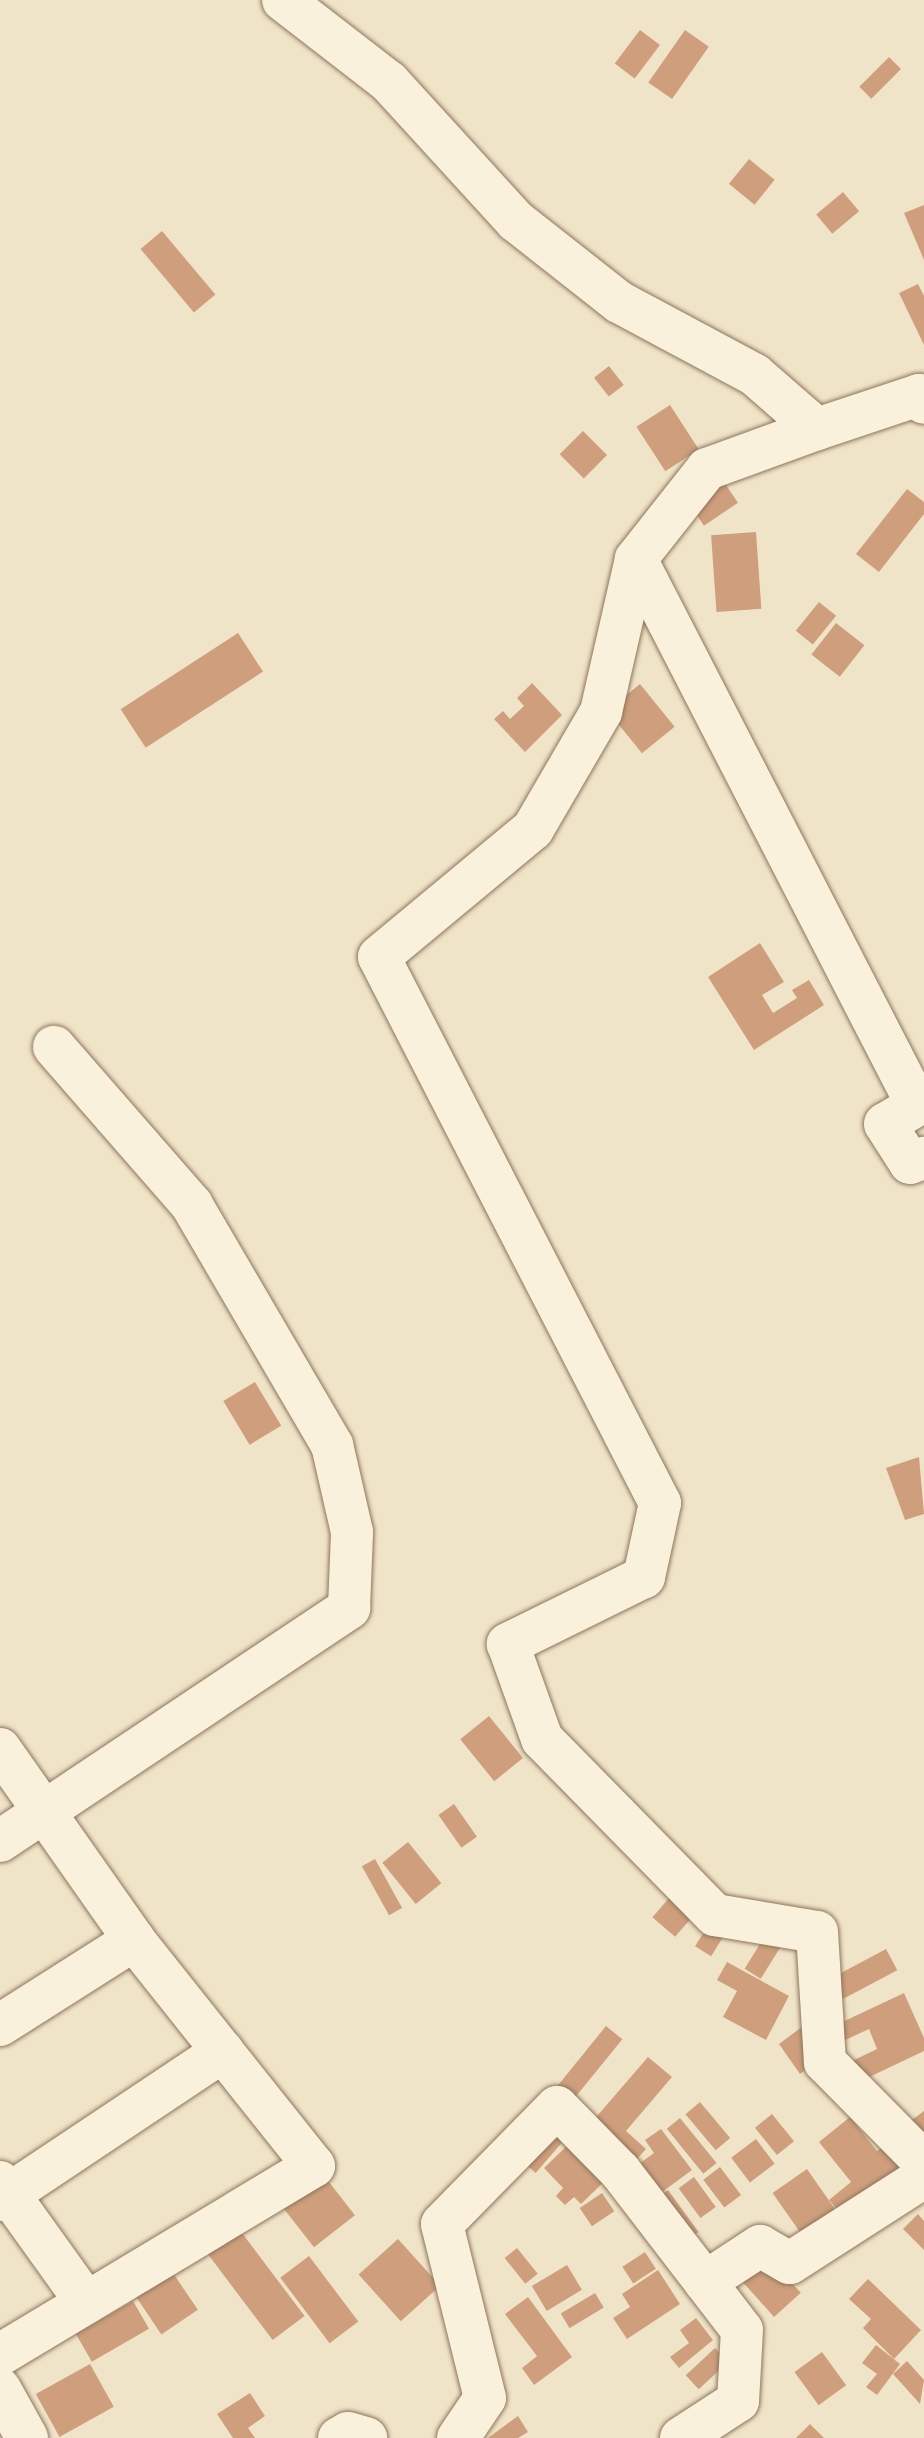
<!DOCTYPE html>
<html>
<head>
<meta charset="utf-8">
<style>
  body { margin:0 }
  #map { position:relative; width:924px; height:2438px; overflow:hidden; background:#f0e4c8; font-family:"Zilla Slab",serif }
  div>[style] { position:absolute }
  .building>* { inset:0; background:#cf9f7d; transform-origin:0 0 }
  .roads { filter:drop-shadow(0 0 2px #8d765c) drop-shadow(0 0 2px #8d765c) }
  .minor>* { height:42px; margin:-21px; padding:0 21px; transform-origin:21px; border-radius:21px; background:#faf1dc }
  span { translate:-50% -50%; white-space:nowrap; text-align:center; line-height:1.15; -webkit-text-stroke:7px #f7eed8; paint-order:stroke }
</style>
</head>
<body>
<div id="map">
  <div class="building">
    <i style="left:640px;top:30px;width:25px;height:42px;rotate:37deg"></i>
    <i style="left:685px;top:30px;width:29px;height:64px;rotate:35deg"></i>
    <i style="left:889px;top:57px;width:17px;height:42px;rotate:45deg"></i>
    <i style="left:749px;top:159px;width:33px;height:32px;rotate:39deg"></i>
    <i style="left:843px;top:192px;width:25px;height:35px;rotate:50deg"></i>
    <i style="clip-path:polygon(924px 205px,924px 260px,904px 213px)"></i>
    <i style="left:162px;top:231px;width:83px;height:28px;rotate:50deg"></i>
    <i style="clip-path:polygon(918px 284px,924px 296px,924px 345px,899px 293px)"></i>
    <i style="left:609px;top:366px;width:24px;height:19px;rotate:52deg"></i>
    <i style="left:670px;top:405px;width:53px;height:40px;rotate:57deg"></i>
    <i style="left:583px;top:431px;width:34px;height:33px;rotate:45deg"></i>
    <i style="left:724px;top:482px;width:25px;height:41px;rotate:56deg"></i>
    <i style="clip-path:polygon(907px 489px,924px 502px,924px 514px,879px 572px,856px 554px)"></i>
    <i style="left:756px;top:532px;width:77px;height:45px;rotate:86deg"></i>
    <i style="left:819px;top:602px;width:22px;height:37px;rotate:39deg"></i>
    <i style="left:836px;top:623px;width:36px;height:40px;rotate:38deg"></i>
    <i style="left:238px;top:633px;width:46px;height:140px;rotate:57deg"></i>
    <i style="clip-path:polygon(532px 683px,562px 715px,525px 752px,494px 719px,503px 711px,510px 719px,524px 706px,517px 698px)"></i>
    <i style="left:640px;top:684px;width:55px;height:42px;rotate:51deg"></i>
    <i style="clip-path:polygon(760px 943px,784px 982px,762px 995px,773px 1013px,797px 998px,792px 990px,809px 980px,824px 1005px,754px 1050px,708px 977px)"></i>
    <i style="left:255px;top:1382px;width:51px;height:37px;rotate:59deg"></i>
    <i style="clip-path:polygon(919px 1457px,924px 1514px,905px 1520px,886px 1468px)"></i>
    <i style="left:489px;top:1716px;width:54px;height:37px;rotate:51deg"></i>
    <i style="left:454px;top:1804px;width:40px;height:19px;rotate:55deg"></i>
    <i style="left:408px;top:1842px;width:53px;height:33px;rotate:51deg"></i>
    <i style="left:375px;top:1859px;width:56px;height:15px;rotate:61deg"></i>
    <i style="left:676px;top:1890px;width:30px;height:36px;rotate:41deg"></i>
    <i style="left:712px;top:1919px;width:19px;height:32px;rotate:32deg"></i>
    <i style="left:770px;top:1928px;width:19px;height:48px;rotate:32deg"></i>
    <i style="left:886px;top:1949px;width:24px;height:61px;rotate:62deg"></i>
    <i style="clip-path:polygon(727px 1962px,789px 1996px,766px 2040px,723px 2017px,737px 1991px,717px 1980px)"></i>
    <i style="clip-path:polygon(904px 1993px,924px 2038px,924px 2051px,863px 2080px,854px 2060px,877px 2049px,869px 2029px,841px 2042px,834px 2026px)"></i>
    <i style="clip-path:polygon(807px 2023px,818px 2061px,800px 2074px,779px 2044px)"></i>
    <i style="left:606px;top:2026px;width:21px;height:79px;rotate:39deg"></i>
    <i style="clip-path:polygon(648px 2057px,672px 2077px,626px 2131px,646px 2149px,629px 2168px,585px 2130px)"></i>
    <i style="left:700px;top:2102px;width:47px;height:19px;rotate:50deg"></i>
    <i style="clip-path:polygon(924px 2111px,924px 2137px,898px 2130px)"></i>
    <i style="left:772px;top:2114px;width:35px;height:22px;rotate:51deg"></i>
    <i style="clip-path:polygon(850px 2117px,877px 2151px,885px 2145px,906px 2170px,845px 2219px,829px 2200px,851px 2182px,819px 2142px)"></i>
    <i style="left:680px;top:2118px;width:58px;height:17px;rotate:51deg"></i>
    <i style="left:556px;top:2119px;width:20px;height:54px;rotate:41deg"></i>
    <i style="clip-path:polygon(661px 2129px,692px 2170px,654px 2198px,632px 2169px,654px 2153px,645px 2140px)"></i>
    <i style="clip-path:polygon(576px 2137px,612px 2174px,581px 2204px,574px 2197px,565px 2205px,556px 2196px,563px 2188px,544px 2168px)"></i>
    <i style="left:756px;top:2139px;width:31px;height:31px;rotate:53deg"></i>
    <i style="left:720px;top:2167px;width:35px;height:21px;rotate:53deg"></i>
    <i style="left:318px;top:2168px;width:60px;height:52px;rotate:52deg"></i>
    <i style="left:807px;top:2169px;width:61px;height:42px;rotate:55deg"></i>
    <i style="left:694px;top:2177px;width:37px;height:19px;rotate:54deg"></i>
    <i style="left:668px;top:2190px;width:52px;height:17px;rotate:54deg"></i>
    <i style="left:602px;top:2193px;width:22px;height:27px;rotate:56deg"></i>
    <i style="clip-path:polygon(918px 2214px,924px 2221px,924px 2250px,903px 2229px)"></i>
    <i style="left:239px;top:2229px;width:109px;height:40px;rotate:53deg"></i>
    <i style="left:398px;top:2239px;width:63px;height:53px;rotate:48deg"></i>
    <i style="left:517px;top:2248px;width:33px;height:16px;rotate:51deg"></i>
    <i style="left:645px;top:2252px;width:20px;height:27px;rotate:57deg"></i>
    <i style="left:764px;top:2252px;width:55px;height:36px;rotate:48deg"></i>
    <i style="left:309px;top:2256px;width:82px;height:36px;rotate:53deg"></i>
    <i style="left:567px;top:2265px;width:29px;height:41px;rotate:59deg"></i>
    <i style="left:171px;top:2270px;width:48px;height:44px;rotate:56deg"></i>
    <i style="clip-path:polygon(658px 2270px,680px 2304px,627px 2339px,613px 2318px,630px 2307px,622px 2294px)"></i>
    <i style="clip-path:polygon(868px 2279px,921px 2330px,894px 2359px,863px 2328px,871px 2319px,849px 2299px)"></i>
    <i style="left:595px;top:2293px;width:17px;height:40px;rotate:59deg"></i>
    <i style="clip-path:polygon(528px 2297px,572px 2357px,534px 2385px,522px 2368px,537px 2356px,505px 2314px)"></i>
    <i style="left:133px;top:2301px;width:32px;height:66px;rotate:60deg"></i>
    <i style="clip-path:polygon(696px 2318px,713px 2340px,679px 2368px,670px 2357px,689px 2343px,680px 2330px)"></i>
    <i style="clip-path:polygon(876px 2345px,900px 2364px,877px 2395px,866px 2387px,877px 2374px,862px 2363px)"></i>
    <i style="left:715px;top:2348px;width:19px;height:40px;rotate:47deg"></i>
    <i style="left:822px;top:2352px;width:41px;height:34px;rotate:54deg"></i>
    <i style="clip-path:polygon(907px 2361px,924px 2380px,920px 2404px,893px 2374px)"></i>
    <i style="left:90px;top:2364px;width:49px;height:62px;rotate:61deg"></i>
    <i style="clip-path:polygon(250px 2393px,265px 2416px,248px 2428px,255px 2438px,233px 2438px,217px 2414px)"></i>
    <i style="clip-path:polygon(518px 2416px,528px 2432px,518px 2438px,488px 2438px)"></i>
    <i style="clip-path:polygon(810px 2424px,824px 2438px,796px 2438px)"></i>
  </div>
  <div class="roads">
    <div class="minor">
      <i style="left:283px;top:0;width:134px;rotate:37.7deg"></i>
      <i style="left:389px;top:82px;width:188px;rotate:47.6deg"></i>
      <i style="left:516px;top:221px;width:131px;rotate:38.2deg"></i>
      <i style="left:619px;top:302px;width:154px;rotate:28.2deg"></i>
      <i style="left:755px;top:375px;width:82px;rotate:41.1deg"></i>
      <i style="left:817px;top:429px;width:108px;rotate:-18.4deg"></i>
      <i style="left:919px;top:395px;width:9px;rotate:58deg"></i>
      <i style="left:817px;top:429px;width:117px;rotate:160deg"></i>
      <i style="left:707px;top:469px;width:115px;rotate:128.3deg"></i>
      <i style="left:636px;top:559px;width:614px;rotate:62.77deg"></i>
      <i style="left:917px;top:1105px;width:37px;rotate:149deg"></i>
      <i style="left:885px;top:1124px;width:46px;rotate:57.3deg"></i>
      <i style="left:910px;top:1163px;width:15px;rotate:-20deg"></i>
      <i style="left:636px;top:559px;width:157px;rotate:102.9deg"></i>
      <i style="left:601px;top:712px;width:135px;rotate:120.2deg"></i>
      <i style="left:533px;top:829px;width:200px;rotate:140.3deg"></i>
      <i style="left:379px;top:957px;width:614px;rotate:62.77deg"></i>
      <i style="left:660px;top:1503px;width:76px;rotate:102.2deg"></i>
      <i style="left:644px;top:1577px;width:152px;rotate:153.8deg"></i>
      <i style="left:508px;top:1644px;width:101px;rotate:70.3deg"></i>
      <i style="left:542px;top:1739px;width:247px;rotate:45.5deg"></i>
      <i style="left:715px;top:1915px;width:103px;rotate:9.5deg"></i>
      <i style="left:817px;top:1932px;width:130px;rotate:86.5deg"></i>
      <i style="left:825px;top:2062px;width:141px;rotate:45.3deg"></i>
      <i style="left:0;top:1749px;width:233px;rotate:54.9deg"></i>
      <i style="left:0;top:1841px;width:420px;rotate:-33.7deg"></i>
      <i style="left:349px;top:1608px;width:76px;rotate:-87.7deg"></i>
      <i style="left:352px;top:1532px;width:89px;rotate:-102.9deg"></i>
      <i style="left:332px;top:1445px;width:278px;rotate:-120.3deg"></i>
      <i style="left:192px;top:1205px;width:210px;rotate:-131.1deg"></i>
      <i style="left:0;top:2025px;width:159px;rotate:-32.4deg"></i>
      <i style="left:134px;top:1940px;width:289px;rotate:51.5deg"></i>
      <i style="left:314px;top:2166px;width:366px;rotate:149deg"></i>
      <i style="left:0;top:2182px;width:148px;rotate:54.4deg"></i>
      <i style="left:0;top:2200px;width:268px;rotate:-33.7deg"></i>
      <i style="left:705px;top:2282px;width:66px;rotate:-33.2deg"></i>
      <i style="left:760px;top:2246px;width:34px;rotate:30deg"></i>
      <i style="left:790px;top:2263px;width:159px;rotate:-32.7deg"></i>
      <i style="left:0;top:2389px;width:56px;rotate:61.1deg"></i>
      <i style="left:339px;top:2438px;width:10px;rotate:-29deg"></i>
      <i style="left:348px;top:2433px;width:19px;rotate:16deg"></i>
      <i style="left:458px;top:2438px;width:48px;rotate:-56deg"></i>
      <i style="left:485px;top:2398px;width:179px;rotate:-103.9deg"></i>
      <i style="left:442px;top:2224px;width:164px;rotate:-45.5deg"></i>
      <i style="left:557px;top:2107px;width:90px;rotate:45.5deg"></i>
      <i style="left:620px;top:2171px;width:200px;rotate:52.5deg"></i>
      <i style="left:742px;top:2330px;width:71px;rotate:93.2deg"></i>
      <i style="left:738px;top:2401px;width:68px;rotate:147deg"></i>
    </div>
  </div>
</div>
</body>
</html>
